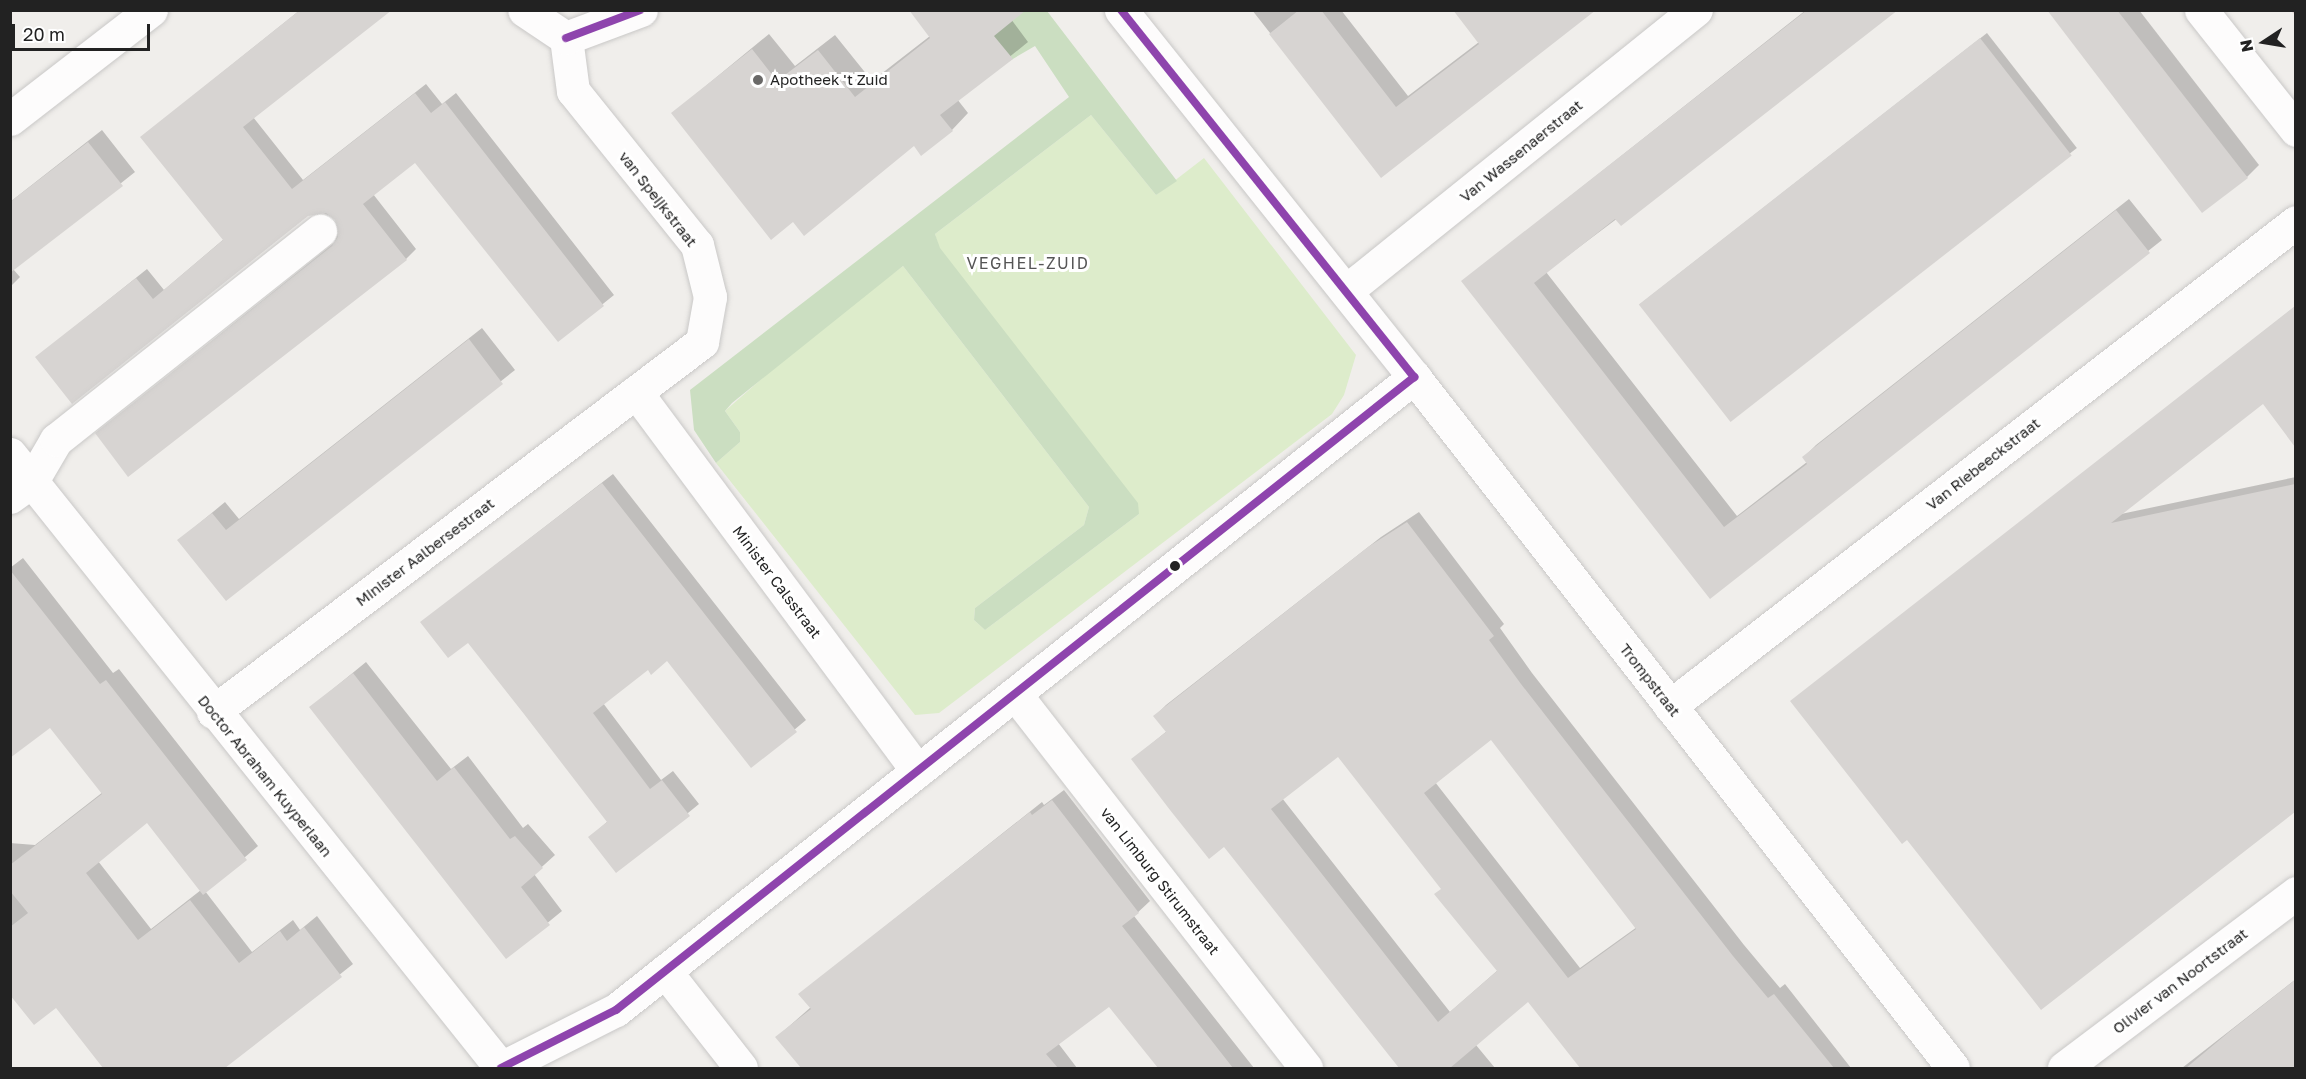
<!DOCTYPE html>
<html>
<head>
<meta charset="utf-8">
<style>
  body { margin:0 }
  #map { position:relative; width:2306px; height:1079px; overflow:hidden; background:#f0eeeb; font-family:"Golos Text",sans-serif }
  div>[style] { position:absolute }
  .grass>* { inset:0; background:#ddeccb }
  .forest>* { inset:0; background:#cbdec1 }
  .shadow>* { inset:0; background:#0003; transform-origin:0 0 }
  .building>* { inset:0; background:#d7d4d2; transform-origin:0 0 }
  .path>* { height:4px; margin-top:-2px; transform-origin:0; background:repeating-linear-gradient(90deg,#dccecd 0 3px,transparent 0 6px) }
  .roads { filter:drop-shadow(0 0 2px #c9c8c7) drop-shadow(0 0 2px #c9c8c7) }
  .minor>* { height:33px; margin:-16.5px; padding:0 16.5px; transform-origin:16.5px; border-radius:16.5px; background:#fdfcfc }
  .bus-1>* { height:8px; margin:-4px; padding:0 4px; transform-origin:4px; border-radius:4px; background:#8e44ad }
  .dots>* { width:16px; height:16px; translate:-50% -50%; box-sizing:border-box; border:3px solid #fff; border-radius:50% }
  span { translate:-50% -50%; white-space:nowrap; text-align:center; line-height:1.15; -webkit-text-stroke:6px #fff; paint-order:stroke }
  .poi-label { font-size:15px; color:#222 }
  .left { translate:0 -50%; text-align:left }
  .street-label { font-size:15px; color:#222 }
  .neighbourhood-label { font-size:16px; color:#555; letter-spacing:1.5px }
  .frame { position:absolute; inset:0; border:12px solid #222; pointer-events:none }
  .north { position:absolute; left:2234px; top:12px; width:60px; height:60px; -webkit-text-stroke:4px #fff; paint-order:stroke; rotate:258deg; font-size:16px; font-weight:700; line-height:24px; text-align:center; color:#222 }
  .north::after { content:''; display:block; margin:auto; width:21px; height:27px; background:#222; clip-path:polygon(50% 0,100% 100%,50% 72%,0 100%) }
  .scale { position:absolute; left:12px; top:24px; width:138px; height:27px; box-sizing:border-box; border:3px solid #222; border-top:0; padding-left:8px; font-size:18px; line-height:21px; white-space:nowrap; color:#222; -webkit-text-stroke:4px #fff; paint-order:stroke }
</style>
</head>
<body>
<div id="map">
  <div class="grass">
    <i style="clip-path:polygon(1091px 115px,1156px 195px,1204px 158px,1356px 355px,1344px 395px,1332px 414px,939px 713px,915px 715px,716px 463px,740px 442px,740px 432px,725px 411px,815px 332px,903px 266px,1089px 507px,1084px 525px,975px 608px,974px 620px,985px 630px,1139px 514px,939px 248px,935px 234px)"></i>
  </div>
  <div class="forest">
    <i style="clip-path:polygon(1010px 11px,1047px 11px,1177px 181px,1156px 195px,1091px 115px,935px 234px,940px 248px,1138px 503px,1139px 514px,985px 630px,974px 620px,975px 608px,1084px 525px,1089px 507px,903px 266px,732px 403px,725px 411px,740px 432px,740px 442px,716px 463px,694px 430px,690px 390px,1069px 97px,1035px 46px,999px 67px,976px 35px)"></i>
  </div>
  <div class="shadow">
    <i style="clip-path:polygon(300px 10px,253px 117px,303px 180px,426px 84px,442px 104px,456px 93px,614px 295px,558px 340px,415px 161px,373px 194px,416px 249px,406px 259px,97px 433px,334px 243px,340px 229px,335px 218px,318px 211px,308px 215px,72px 401px,37px 357px,147px 269px,164px 290px,224px 239px,142px 137px)"></i>
    <i style="clip-path:polygon(1252px 10px,1341px 10px,1408px 96px,1479px 42px,1594px 10px,1382px 176px)"></i>
    <i style="clip-path:polygon(1806px 10px,1895px 10px,1546px 272px,1737px 516px,1807px 462px,1804px 457px,1816px 445px,2129px 199px,2162px 240px,1710px 597px,1463px 281px)"></i>
    <i style="clip-path:polygon(2048px 10px,2139px 10px,2259px 165px,2247px 177px)"></i>
    <i style="clip-path:polygon(1011px 19px,1028px 42px,957px 99px,968px 113px,952px 130px,914px 144px,794px 220px,673px 113px,769px 34px,795px 66px,835px 35px,872px 81px,930px 36px)"></i>
    <i style="left:1987px;top:33px;width:146px;height:440px;rotate:52deg"></i>
    <i style="clip-path:polygon(102px 130px,135px 172px,13px 269px,20px 277px,10px 287px,10px 202px)"></i>
    <i style="clip-path:polygon(2296px 306px,2296px 444px,2263px 402px,2121px 514px,2296px 477px,2296px 810px,2041px 1008px,1908px 838px,1792px 701px)"></i>
    <i style="clip-path:polygon(482px 328px,515px 370px,226px 599px,179px 540px,225px 502px,239px 519px)"></i>
    <i style="clip-path:polygon(613px 474px,806px 720px,751px 766px,668px 659px,648px 668px,603px 703px,661px 780px,673px 771px,699px 804px,617px 871px,590px 837px,608px 821px,468px 641px,422px 622px)"></i>
    <i style="clip-path:polygon(evenodd,1419px 512px,1504px 624px,1500px 628px,1532px 673px,1744px 945px,1780px 988px,1785px 984px,1851px 1068px,1582px 1068px,1528px 1000px,1476px 1045px,1495px 1068px,1400px 1068px,1224px 845px,1133px 759px,1167px 731px,1155px 716px,1166px 705px,1381px 537px,1419px 512px,1491px 738px,1637px 927px,1580px 968px,1435px 782px,1491px 738px,1419px 512px,1338px 755px,1443px 888px,1498px 970px,1450px 1012px,1282px 798px,1338px 755px)"></i>
    <i style="clip-path:polygon(evenodd,23px 558px,113px 673px,119px 669px,258px 846px,205px 891px,252px 952px,293px 920px,300px 930px,317px 916px,353px 964px,222px 1068px,101px 1068px,104px 1067px,56px 1006px,10px 993px,10px 843px,35px 845px,103px 792px,50px 726px,10px 756px,10px 568px,23px 558px,147px 821px,201px 890px,151px 929px,98px 861px,147px 821px)"></i>
    <i style="clip-path:polygon(366px 662px,451px 769px,468px 756px,523px 828px,528px 824px,555px 855px,534px 874px,562px 911px,506px 957px,311px 707px)"></i>
    <i style="clip-path:polygon(1064px 790px,1150px 901px,1134px 916px,1254px 1068px,1160px 1068px,1109px 1004px,1058px 1043px,1077px 1068px,803px 1068px,778px 1036px,811px 1007px,800px 994px,1042px 802px,1044px 805px)"></i>
    <i style="clip-path:polygon(2296px 979px,2296px 1068px,2182px 1068px)"></i>
  </div>
  <div class="building">
    <i style="clip-path:polygon(300px 10px,392px 10px,243px 127px,292px 189px,415px 93px,431px 113px,445px 102px,604px 306px,558px 342px,415px 163px,363px 204px,407px 260px,128px 477px,95px 433px,332px 246px,338px 237px,335px 220px,326px 213px,308px 216px,72px 404px,35px 357px,136px 278px,153px 299px,223px 240px,140px 137px)"></i>
    <i style="clip-path:polygon(909px 10px,1026px 10px,994px 36px,1013px 59px,940px 115px,953px 131px,921px 156px,914px 146px,804px 236px,793px 222px,771px 240px,671px 113px,752px 49px,777px 81px,818px 50px,855px 97px,930px 38px)"></i>
    <i style="clip-path:polygon(1299px 10px,1321px 10px,1396px 107px,1479px 44px,1453px 10px,1596px 10px,1381px 178px,1269px 34px)"></i>
    <i style="clip-path:polygon(1807px 10px,1898px 10px,1621px 226px,1615px 219px,1534px 283px,1724px 527px,1807px 464px,1802px 457px,2116px 210px,2150px 253px,1710px 599px,1461px 281px)"></i>
    <i style="clip-path:polygon(2047px 10px,2117px 10px,2248px 178px,2202px 213px)"></i>
    <i style="left:1980px;top:38px;width:149px;height:433px;rotate:52deg"></i>
    <i style="clip-path:polygon(88px 142px,123px 186px,10px 273px,10px 202px)"></i>
    <i style="clip-path:polygon(2295px 306px,2295px 447px,2263px 404px,2111px 523px,2295px 484px,2295px 812px,2041px 1010px,1907px 840px,1902px 844px,1790px 701px)"></i>
    <i style="clip-path:polygon(469px 339px,503px 384px,226px 601px,177px 540px,212px 513px,226px 530px)"></i>
    <i style="clip-path:polygon(602px 483px,797px 732px,751px 768px,667px 661px,651px 675px,648px 670px,593px 713px,650px 789px,662px 780px,690px 816px,616px 873px,588px 837px,607px 822px,524px 714px,468px 643px,448px 658px,420px 622px)"></i>
    <i style="clip-path:polygon(evenodd,1407px 522px,1494px 636px,1489px 640px,1521px 684px,1733px 956px,1768px 998px,1774px 994px,1834px 1068px,1580px 1068px,1528px 1002px,1450px 1068px,1399px 1068px,1224px 847px,1209px 859px,1170px 810px,1131px 759px,1166px 732px,1153px 716px,1368px 547px,1407px 522px,1491px 740px,1636px 929px,1568px 978px,1424px 793px,1491px 740px,1407px 522px,1338px 757px,1441px 889px,1434px 894px,1497px 971px,1438px 1022px,1271px 809px,1338px 757px)"></i>
    <i style="clip-path:polygon(10px 570px,100px 684px,106px 680px,247px 860px,203px 895px,147px 823px,86px 873px,138px 940px,190px 900px,239px 963px,280px 931px,287px 941px,304px 927px,342px 977px,225px 1068px,103px 1068px,56px 1008px,34px 1025px,10px 995px,10px 927px,28px 913px,10px 891px,10px 865px,102px 794px,50px 728px,10px 758px)"></i>
    <i style="clip-path:polygon(353px 673px,437px 781px,454px 767px,510px 839px,515px 836px,543px 868px,521px 887px,550px 925px,506px 959px,309px 707px)"></i>
    <i style="clip-path:polygon(1052px 800px,1139px 913px,1122px 926px,1233px 1068px,1158px 1068px,1109px 1007px,1046px 1054px,1058px 1068px,801px 1068px,775px 1037px,811px 1009px,798px 994px,1030px 812px,1032px 815px)"></i>
    <i style="clip-path:polygon(2295px 980px,2295px 1068px,2186px 1068px,2229px 1032px)"></i>
  </div>
  <div class="path">
    <i style="left:2293px;top:10px;width:4px;rotate:45deg"></i>
  </div>
  <div class="roads">
    <div class="minor">
      <i style="left:1121px;top:10px;width:470px;rotate:51.4deg"></i>
      <i style="left:1414px;top:377px;width:876px;rotate:52.04deg"></i>
      <i style="left:2201px;top:10px;width:153px;rotate:51.6deg"></i>
      <i style="left:566px;top:38px;width:80px;rotate:-20.5deg"></i>
      <i style="left:10px;top:119px;width:178px;rotate:-37.7deg"></i>
      <i style="left:1346px;top:291px;width:449px;rotate:-38.8deg"></i>
      <i style="left:636px;top:392px;width:472px;rotate:53.4deg"></i>
      <i style="left:10px;top:454px;width:786px;rotate:51.35deg"></i>
      <i style="left:10px;top:497px;width:27px;rotate:-36deg"></i>
      <i style="left:32px;top:481px;width:48px;rotate:-59.7deg"></i>
      <i style="left:56px;top:440px;width:337px;rotate:-38.4deg"></i>
      <i style="left:1015px;top:694px;width:474px;rotate:52.1deg"></i>
      <i style="left:1670px;top:706px;width:791px;rotate:-37.71deg"></i>
      <i style="left:213px;top:712px;width:613px;rotate:-37.11deg"></i>
      <i style="left:702px;top:342px;width:46px;rotate:-79.9deg"></i>
      <i style="left:710px;top:297px;width:54px;rotate:-104deg"></i>
      <i style="left:697px;top:245px;width:198px;rotate:-128.8deg"></i>
      <i style="left:573px;top:91px;width:53px;rotate:-97.5deg"></i>
      <i style="left:566px;top:38px;width:50px;rotate:-146.3deg"></i>
      <i style="left:665px;top:971px;width:123px;rotate:51.9deg"></i>
      <i style="left:501px;top:1068px;width:129px;rotate:-26.8deg"></i>
      <i style="left:616px;top:1010px;width:1019px;rotate:-38.42deg"></i>
      <i style="left:2064px;top:1068px;width:291px;rotate:-37deg"></i>
    </div>
  </div>
  <div class="bus-1">
    <i style="left:1121px;top:10px;width:470px;rotate:51.4deg"></i>
    <i style="left:566px;top:38px;width:79px;rotate:-20.7deg"></i>
    <i style="left:501px;top:1068px;width:129px;rotate:-26.8deg"></i>
    <i style="left:616px;top:1010px;width:1019px;rotate:-38.42deg"></i>
  </div>
  <div class="dots">
    <i style="left:758px;top:80px;background:#6a6968"></i>
    <i style="left:1175px;top:566px;background:#222"></i>
  </div>
  <div class="poi-label">
    <span class="left" style="left:770px;top:80px">Apotheek 't Zuid</span>
  </div>
  <div class="street-label">
    <span style="left:1521px;top:151px;rotate:-39deg">Van Wassenaerstraat</span>
    <span style="left:658px;top:199px;rotate:52deg">van Speijkstraat</span>
    <span style="left:1983px;top:464px;rotate:-38deg">Van Riebeeckstraat</span>
    <span style="left:425px;top:552px;rotate:-37deg">Minister Aalbersestraat</span>
    <span style="left:777px;top:582px;rotate:53deg">Minister Calsstraat</span>
    <span style="left:1650px;top:680px;rotate:52deg">Trompstraat</span>
    <span style="left:265px;top:776px;rotate:51deg">Doctor Abraham Kuyperlaan</span>
    <span style="left:1160px;top:881px;rotate:52deg">van Limburg Stirumstraat</span>
    <span style="left:2180px;top:981px;rotate:-37deg">Olivier van Noortstraat</span>
  </div>
  <div class="neighbourhood-label">
    <span style="left:1028px;top:263px">VEGHEL-ZUID</span>
  </div>
  <div class="frame"></div>
  <div class="north">N</div>
  <div class="scale">20 m</div>
</div>
</body>
</html>
